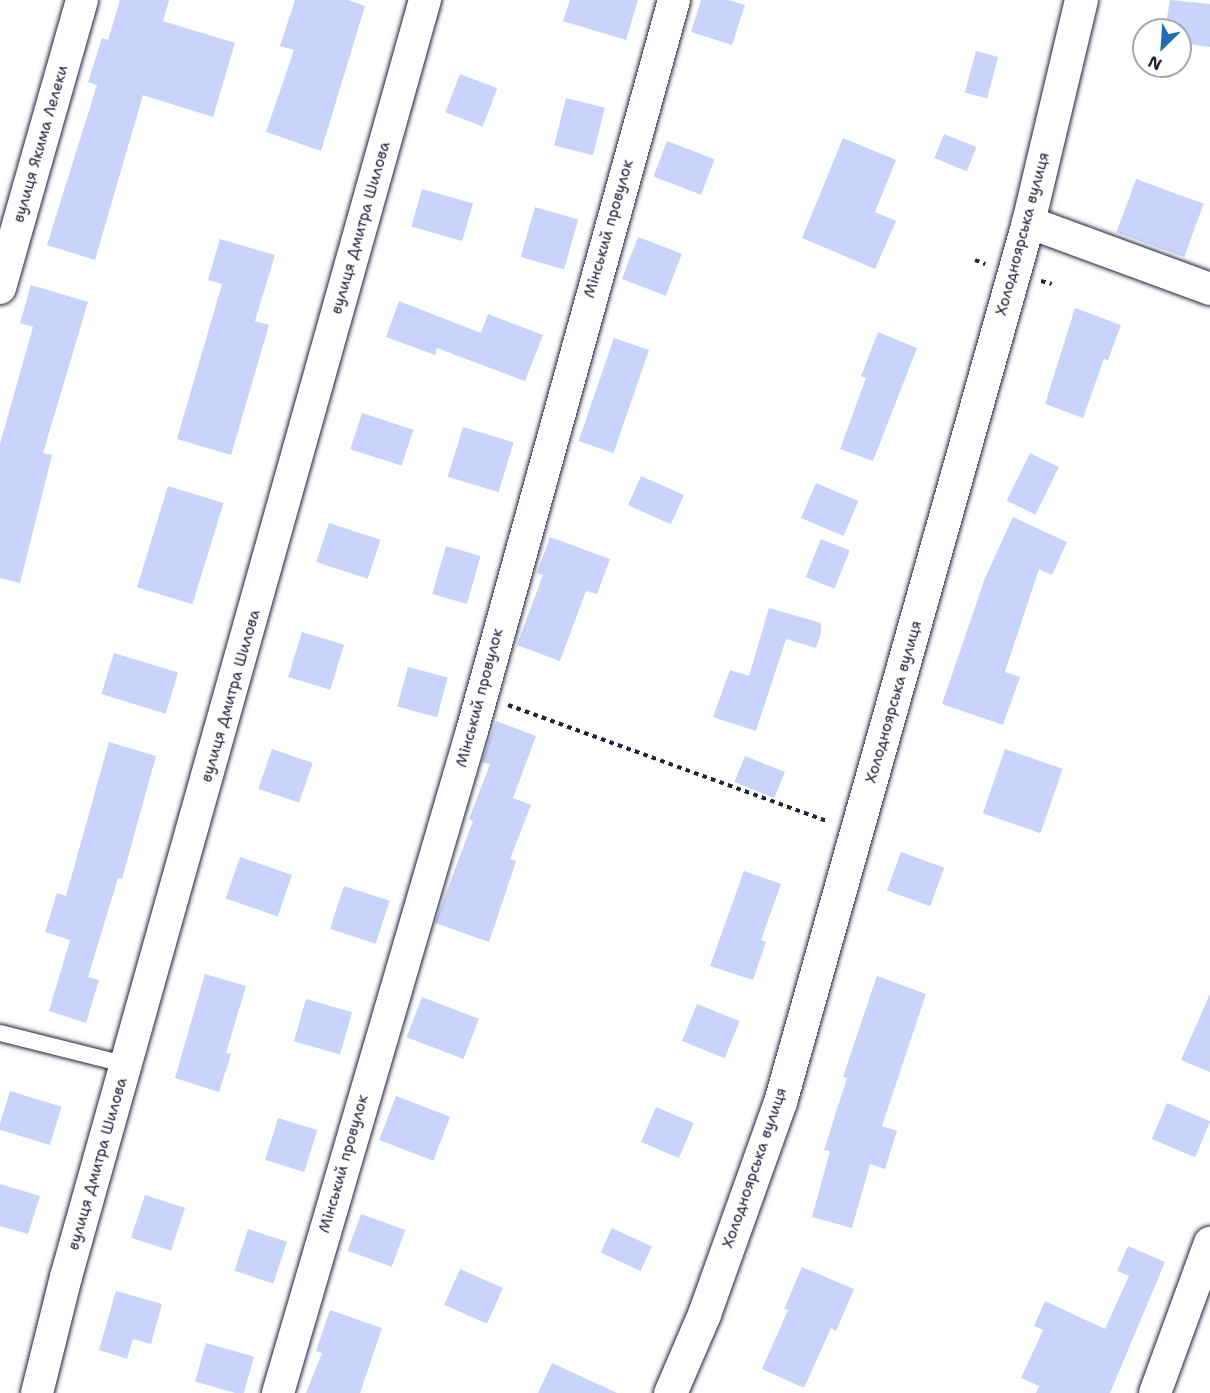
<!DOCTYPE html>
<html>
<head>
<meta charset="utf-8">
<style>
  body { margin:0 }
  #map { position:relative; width:1210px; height:1393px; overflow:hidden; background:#fff; font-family:"Shantell Sans",sans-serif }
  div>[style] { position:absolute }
  .building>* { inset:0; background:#c8d4fb; transform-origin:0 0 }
  .path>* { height:4px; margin-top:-2px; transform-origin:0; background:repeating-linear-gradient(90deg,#22223b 0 4.5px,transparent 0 9px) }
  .roads { filter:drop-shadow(0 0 2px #22223b) drop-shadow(0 0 2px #22223b) }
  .lane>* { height:16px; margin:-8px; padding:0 8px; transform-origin:8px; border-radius:8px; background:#fff }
  .street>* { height:32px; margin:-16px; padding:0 16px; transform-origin:16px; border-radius:16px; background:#fff }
  .primary>* { height:33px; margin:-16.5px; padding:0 16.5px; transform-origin:16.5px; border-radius:16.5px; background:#fff }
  span { translate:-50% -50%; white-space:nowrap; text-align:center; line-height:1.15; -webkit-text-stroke:4.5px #fff; paint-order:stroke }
  .street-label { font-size:15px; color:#22223b }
  .north { position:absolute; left:1132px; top:18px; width:60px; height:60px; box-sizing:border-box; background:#fff; border:2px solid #a7a7b1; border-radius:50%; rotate:205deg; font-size:16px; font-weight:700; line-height:24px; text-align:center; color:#22223b }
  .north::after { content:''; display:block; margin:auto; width:21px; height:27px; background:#1f6fb2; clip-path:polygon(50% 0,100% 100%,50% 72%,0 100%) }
</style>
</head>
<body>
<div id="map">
  <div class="building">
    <i style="clip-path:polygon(120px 0,169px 0,163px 21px,235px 43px,213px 117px,143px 95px,95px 260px,47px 245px,97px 85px,88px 82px,102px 38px,108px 40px)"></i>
    <i style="clip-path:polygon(295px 0,348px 0,365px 6px,321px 151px,266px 132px,294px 50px,280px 46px)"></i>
    <i style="clip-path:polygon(570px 0,638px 0,626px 40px,563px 21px)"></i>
    <i style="clip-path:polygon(701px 0,728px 0,745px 5px,732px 45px,691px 32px)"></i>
    <i style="clip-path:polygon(1170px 0,1210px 4px,1210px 47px,1180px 43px,1180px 30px,1165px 30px)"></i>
    <i style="left:976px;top:51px;width:23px;height:43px;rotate:15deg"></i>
    <i style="left:460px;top:74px;width:40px;height:41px;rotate:21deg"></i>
    <i style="left:566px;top:98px;width:40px;height:49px;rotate:14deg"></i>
    <i style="left:944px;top:134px;width:35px;height:26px;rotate:22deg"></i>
    <i style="clip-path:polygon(843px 138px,896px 160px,875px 212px,896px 221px,875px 269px,802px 238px)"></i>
    <i style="left:667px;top:141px;width:51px;height:38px;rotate:21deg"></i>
    <i style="left:1136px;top:179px;width:72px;height:57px;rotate:20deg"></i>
    <i style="left:422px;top:189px;width:53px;height:39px;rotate:16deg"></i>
    <i style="left:535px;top:207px;width:45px;height:52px;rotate:16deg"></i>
    <i style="left:638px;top:237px;width:47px;height:45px;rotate:21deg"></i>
    <i style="clip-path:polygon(220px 239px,275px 255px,255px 321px,269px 325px,231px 455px,177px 439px,222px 284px,208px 280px)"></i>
    <i style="clip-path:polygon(31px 285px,88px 302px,43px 453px,52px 455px,20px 583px,0 578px,0 444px,33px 327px,20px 323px)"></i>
    <i style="clip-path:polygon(399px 301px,481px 333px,488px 314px,543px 335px,525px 381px,437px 348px,435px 355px,386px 337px)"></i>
    <i style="clip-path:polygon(1075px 308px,1121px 325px,1108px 360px,1104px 359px,1083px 418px,1045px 404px)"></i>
    <i style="clip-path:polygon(878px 332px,917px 348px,873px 461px,840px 449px,866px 378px,861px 376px)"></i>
    <i style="left:614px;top:338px;width:37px;height:109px;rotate:19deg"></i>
    <i style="left:362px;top:413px;width:54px;height:38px;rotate:18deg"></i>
    <i style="left:463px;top:427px;width:53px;height:52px;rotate:17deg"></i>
    <i style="left:1030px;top:453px;width:32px;height:53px;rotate:26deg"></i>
    <i style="left:641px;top:476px;width:47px;height:32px;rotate:24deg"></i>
    <i style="left:816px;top:483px;width:46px;height:38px;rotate:23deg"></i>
    <i style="left:168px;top:486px;width:58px;height:106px;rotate:17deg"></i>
    <i style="clip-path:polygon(1013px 517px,1067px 542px,1052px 575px,1039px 569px,1005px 672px,1020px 677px,1003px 725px,942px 704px,985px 578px)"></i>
    <i style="left:329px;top:523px;width:54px;height:41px;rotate:18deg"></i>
    <i style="clip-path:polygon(550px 537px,610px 559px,597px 594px,586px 591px,560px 661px,517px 645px,543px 575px,537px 573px)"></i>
    <i style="left:821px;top:539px;width:31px;height:41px;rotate:22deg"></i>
    <i style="left:446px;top:546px;width:36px;height:50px;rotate:16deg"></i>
    <i style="clip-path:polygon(769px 608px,821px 623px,821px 633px,816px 648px,786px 639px,756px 731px,713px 717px,730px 670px,749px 676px)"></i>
    <i style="left:302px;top:632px;width:44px;height:47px;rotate:17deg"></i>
    <i style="left:114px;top:653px;width:67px;height:43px;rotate:17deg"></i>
    <i style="left:408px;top:667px;width:41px;height:41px;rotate:15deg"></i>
    <i style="clip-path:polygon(496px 721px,536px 736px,513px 798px,531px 805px,510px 859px,516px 861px,489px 942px,435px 923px,473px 821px,469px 819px,490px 764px,482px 762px)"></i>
    <i style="clip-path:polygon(109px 742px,156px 756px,122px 879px,118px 878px,88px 977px,99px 980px,86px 1023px,49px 1011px,70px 940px,45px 932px,57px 893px,66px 896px)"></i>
    <i style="left:272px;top:749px;width:43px;height:42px;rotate:19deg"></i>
    <i style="left:1005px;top:749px;width:61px;height:68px;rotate:19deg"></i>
    <i style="left:745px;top:756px;width:43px;height:28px;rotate:22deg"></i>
    <i style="left:901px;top:852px;width:46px;height:41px;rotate:20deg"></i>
    <i style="left:240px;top:857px;width:55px;height:44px;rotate:19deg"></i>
    <i style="clip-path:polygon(744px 871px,781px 884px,761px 940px,766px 942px,753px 980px,710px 966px)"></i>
    <i style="left:344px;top:886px;width:48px;height:45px;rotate:18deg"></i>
    <i style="clip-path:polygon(205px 974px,246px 986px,226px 1053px,231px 1054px,219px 1092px,175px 1078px)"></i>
    <i style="clip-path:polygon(877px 976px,926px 994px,882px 1126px,897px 1131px,885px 1169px,870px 1164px,852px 1228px,812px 1217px,830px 1151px,824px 1150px,847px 1078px,843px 1077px)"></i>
    <i style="clip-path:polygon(1210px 994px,1210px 1072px,1181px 1060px)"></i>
    <i style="left:422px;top:997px;width:61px;height:43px;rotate:21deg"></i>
    <i style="left:306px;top:999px;width:48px;height:44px;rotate:16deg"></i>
    <i style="left:697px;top:1004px;width:46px;height:40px;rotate:22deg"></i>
    <i style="left:10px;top:1091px;width:54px;height:40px;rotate:17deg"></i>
    <i style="left:396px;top:1096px;width:58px;height:47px;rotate:21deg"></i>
    <i style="left:1167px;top:1103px;width:47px;height:39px;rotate:23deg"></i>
    <i style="left:656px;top:1107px;width:41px;height:38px;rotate:23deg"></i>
    <i style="left:278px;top:1118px;width:41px;height:44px;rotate:17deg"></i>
    <i style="clip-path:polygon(0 1184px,40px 1196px,28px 1234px,0 1226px)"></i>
    <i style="left:145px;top:1195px;width:42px;height:45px;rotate:18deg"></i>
    <i style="left:361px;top:1214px;width:47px;height:39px;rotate:20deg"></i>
    <i style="left:612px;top:1228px;width:44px;height:27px;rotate:25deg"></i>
    <i style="left:248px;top:1229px;width:41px;height:44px;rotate:18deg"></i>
    <i style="clip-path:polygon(1128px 1246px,1165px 1262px,1110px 1393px,1036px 1393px,1039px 1386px,1021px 1378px,1043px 1330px,1034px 1326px,1045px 1301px,1105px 1329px,1129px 1276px,1117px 1271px)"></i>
    <i style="clip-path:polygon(802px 1267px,854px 1289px,836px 1331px,831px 1328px,804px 1388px,762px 1369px,788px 1310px,784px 1309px)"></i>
    <i style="left:460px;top:1269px;width:47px;height:39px;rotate:24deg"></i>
    <i style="clip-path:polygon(116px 1291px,162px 1304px,151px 1344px,133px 1339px,127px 1359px,99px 1350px)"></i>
    <i style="clip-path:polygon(330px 1310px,382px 1328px,360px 1393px,306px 1393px,322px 1353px,316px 1351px)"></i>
    <i style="left:206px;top:1343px;width:50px;height:40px;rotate:16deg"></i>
    <i style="clip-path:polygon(552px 1363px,617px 1393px,538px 1393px)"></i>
  </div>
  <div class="path">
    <i style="left:975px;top:260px;width:11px;rotate:22deg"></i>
    <i style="left:1041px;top:281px;width:11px;rotate:15deg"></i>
    <i style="left:508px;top:705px;width:338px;rotate:20deg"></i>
  </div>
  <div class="roads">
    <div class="lane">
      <i style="left:0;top:1033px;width:131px;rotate:14.1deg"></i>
    </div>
    <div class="street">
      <i style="left:1028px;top:222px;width:194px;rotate:20.2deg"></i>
      <i style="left:0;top:288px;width:299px;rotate:-74.1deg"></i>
      <i style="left:37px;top:1393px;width:120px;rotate:-76deg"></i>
      <i style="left:66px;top:1277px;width:1327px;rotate:-74.3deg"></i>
      <i style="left:278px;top:1393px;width:690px;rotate:-73.67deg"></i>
      <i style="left:472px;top:731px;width:758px;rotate:-74.55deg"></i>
      <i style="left:1155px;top:1393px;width:160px;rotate:-69.9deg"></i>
    </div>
    <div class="primary">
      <i style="left:670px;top:1393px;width:86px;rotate:-66.7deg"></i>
      <i style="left:704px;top:1314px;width:225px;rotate:-70.3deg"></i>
      <i style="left:780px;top:1102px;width:914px;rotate:-74.26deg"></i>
      <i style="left:1028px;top:222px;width:228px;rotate:-76.6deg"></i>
    </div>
  </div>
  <div class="street-label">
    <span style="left:41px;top:144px;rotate:-74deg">вулиця Якима Лелеки</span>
    <span style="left:361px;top:228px;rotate:-74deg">вулиця Дмитра Шилова</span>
    <span style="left:609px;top:229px;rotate:-74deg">Мінський провулок</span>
    <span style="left:1023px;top:234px;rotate:-75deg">Холодноярська вулиця</span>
    <span style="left:231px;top:696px;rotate:-74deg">вулиця Дмитра Шилова</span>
    <span style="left:480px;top:698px;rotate:-75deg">Мінський провулок</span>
    <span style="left:894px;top:702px;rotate:-74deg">Холодноярська вулиця</span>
    <span style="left:98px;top:1164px;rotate:-74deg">вулиця Дмитра Шилова</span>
    <span style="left:344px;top:1164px;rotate:-74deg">Мінський провулок</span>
    <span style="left:755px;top:1168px;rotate:-71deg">Холодноярська вулиця</span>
  </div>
  <div class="north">N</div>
</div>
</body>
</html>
